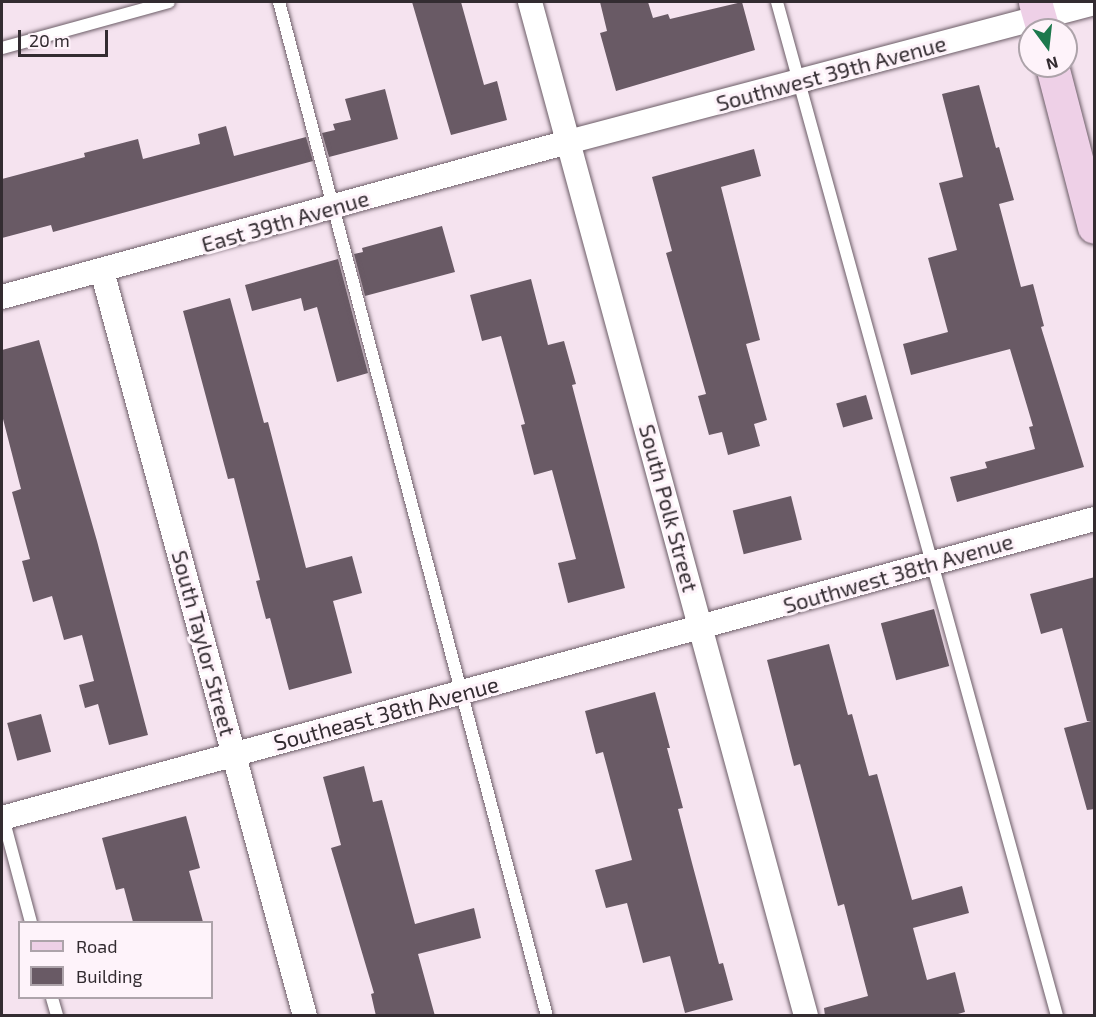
<!DOCTYPE html>
<html>
<head>
<meta charset="utf-8">
<style>
  body { margin:0 }
  #map { position:relative; width:1096px; height:1017px; overflow:hidden; background:#f5e3ef; font-family:"Exo 2",sans-serif }
  div>[style] { position:absolute }
  .building>* { inset:0; background:#695a65; transform-origin:0 0 }
  .roads { filter:drop-shadow(0 0 2px #6c5d67) drop-shadow(0 0 2px #6c5d67) }
  .service>* { height:12px; margin:-6px; padding:0 6px; transform-origin:6px; border-radius:6px; background:#fff }
  .minor>* { height:24px; margin:-12px; padding:0 12px; transform-origin:12px; border-radius:12px; background:#fff }
  .secondary>* { height:33px; margin:-16.5px; padding:0 16.5px; transform-origin:16.5px; border-radius:16.5px; background:#eed0e7 }
  span { translate:-50% -50%; white-space:nowrap; text-align:center; line-height:1.15; -webkit-text-stroke:6px #fef3fa; paint-order:stroke }
  .street-label { font-size:22px; color:#332c31 }
  .frame { position:absolute; inset:0; border:3px solid #332c31; pointer-events:none }
  .legend { position:absolute; left:18px; top:921px; width:195px; height:78px; box-sizing:border-box; background:#fef3fa; border:2px solid #ada3aa; margin:0; padding:8px 10px; list-style:none; font-size:18px; color:#332c31 }
  .legend li { display:flex; align-items:center; gap:12px; height:30px }
  .legend b { width:30px; border:2px solid #ada3aa }
  .north { position:absolute; left:1018px; top:18px; width:60px; height:60px; box-sizing:border-box; background:#fef3fa; border:2px solid #ada3aa; border-radius:50%; rotate:165deg; font-size:16px; font-weight:700; line-height:24px; text-align:center; color:#332c31 }
  .north::after { content:''; display:block; margin:auto; width:21px; height:27px; background:#1d784d; clip-path:polygon(50% 0,100% 100%,50% 72%,0 100%) }
  .scale { position:absolute; left:18px; top:30px; width:90px; height:27px; box-sizing:border-box; border:3px solid #332c31; border-top:0; padding-left:8px; font-size:18px; line-height:21px; white-space:nowrap; color:#332c31; -webkit-text-stroke:4px #fef3fa; paint-order:stroke }
</style>
</head>
<body>
<div id="map">
  <div class="building">
    <i style="clip-path:polygon(412px 2px,461px 2px,484px 85px,497px 81px,507px 120px,451px 135px)"></i>
    <i style="clip-path:polygon(600px 2px,648px 2px,653px 18px,668px 14px,670px 19px,742px 2px,755px 50px,616px 91px,600px 33px,607px 31px)"></i>
    <i style="clip-path:polygon(979px 85px,996px 148px,999px 147px,1014px 200px,999px 204px,1021px 287px,1033px 284px,1044px 326px,1041px 327px,1084px 467px,957px 502px,950px 477px,987px 468px,985px 462px,1035px 449px,1029px 427px,1033px 426px,1010px 349px,911px 375px,903px 344px,948px 332px,928px 258px,957px 250px,939px 183px,963px 177px,942px 94px)"></i>
    <i style="clip-path:polygon(385px 89px,398px 139px,329px 157px,322px 133px,335px 130px,333px 124px,351px 120px,345px 99px)"></i>
    <i style="clip-path:polygon(226px 126px,234px 156px,306px 137px,313px 161px,53px 232px,51px 225px,2px 238px,2px 179px,85px 157px,84px 153px,138px 139px,143px 159px,200px 144px,198px 134px)"></i>
    <i style="clip-path:polygon(754px 149px,761px 176px,721px 187px,760px 340px,746px 344px,767px 420px,754px 424px,760px 446px,728px 455px,722px 432px,709px 435px,698px 396px,706px 394px,666px 253px,672px 251px,652px 177px)"></i>
    <i style="clip-path:polygon(442px 226px,455px 272px,365px 296px,354px 254px,363px 252px,362px 248px)"></i>
    <i style="clip-path:polygon(338px 259px,368px 373px,337px 382px,317px 307px,304px 311px,301px 298px,252px 311px,245px 285px)"></i>
    <i style="clip-path:polygon(531px 279px,548px 345px,564px 341px,576px 384px,572px 385px,625px 588px,568px 603px,558px 563px,576px 559px,552px 470px,534px 475px,521px 425px,525px 424px,501px 336px,482px 341px,470px 295px)"></i>
    <i style="clip-path:polygon(230px 298px,264px 423px,268px 422px,306px 568px,352px 556px,362px 593px,333px 601px,352px 673px,289px 690px,270px 618px,266px 619px,256px 581px,260px 580px,234px 478px,228px 479px,183px 311px)"></i>
    <i style="clip-path:polygon(39px 340px,97px 541px,148px 735px,109px 745px,98px 704px,85px 708px,79px 685px,94px 681px,82px 635px,64px 640px,52px 596px,33px 602px,22px 561px,30px 559px,12px 492px,21px 489px,2px 415px,2px 350px)"></i>
    <i style="left:866px;top:395px;width:25px;height:31px;rotate:74deg"></i>
    <i style="left:791px;top:496px;width:45px;height:60px;rotate:76deg"></i>
    <i style="clip-path:polygon(1095px 577px,1095px 809px,1087px 810px,1064px 728px,1091px 721px,1087px 721px,1062px 628px,1041px 634px,1030px 594px)"></i>
    <i style="left:934px;top:609px;width:59px;height:55px;rotate:75deg"></i>
    <i style="clip-path:polygon(829px 644px,848px 715px,852px 714px,869px 776px,877px 774px,912px 900px,962px 886px,969px 913px,913px 928px,927px 980px,955px 972px,965px 1012px,951px 1016px,825px 1016px,824px 1008px,868px 996px,844px 904px,838px 906px,800px 764px,794px 766px,767px 660px)"></i>
    <i style="clip-path:polygon(655px 692px,670px 748px,667px 748px,683px 808px,678px 809px,692px 863px,719px 964px,723px 963px,733px 1000px,685px 1013px,670px 956px,643px 963px,627px 903px,606px 908px,595px 870px,632px 860px,603px 752px,596px 754px,585px 711px)"></i>
    <i style="left:41px;top:714px;width:39px;height:35px;rotate:75deg"></i>
    <i style="clip-path:polygon(364px 766px,373px 802px,382px 800px,415px 924px,474px 908px,481px 938px,418px 954px,435px 1016px,376px 1016px,371px 994px,374px 993px,331px 848px,341px 845px,323px 777px)"></i>
    <i style="clip-path:polygon(186px 816px,200px 868px,189px 871px,203px 922px,133px 922px,124px 888px,116px 890px,102px 838px)"></i>
  </div>
  <div class="roads">
    <div class="service">
      <i style="left:279px;top:2px;width:1049px;rotate:75.2deg"></i>
      <i style="left:777px;top:2px;width:1052px;rotate:74.56deg"></i>
      <i style="left:2px;top:48px;width:173px;rotate:-15.4deg"></i>
      <i style="left:2px;top:814px;width:112px;rotate:75deg"></i>
      <i style="left:52px;top:998px;width:19px;rotate:74deg"></i>
    </div>
    <div class="minor">
      <i style="left:530px;top:2px;width:1051px;rotate:74.77deg"></i>
      <i style="left:102px;top:271px;width:772px;rotate:74.76deg"></i>
      <i style="left:2px;top:297px;width:587px;rotate:-15.32deg"></i>
      <i style="left:568px;top:142px;width:544px;rotate:-14.8deg"></i>
      <i style="left:2px;top:818px;width:1132px;rotate:-15.31deg"></i>
    </div>
    <div class="secondary">
      <i style="left:1035px;top:2px;width:29px;rotate:74deg"></i>
      <i style="left:1052px;top:66px;width:166px;rotate:75.4deg"></i>
    </div>
  </div>
  <div class="street-label">
    <span style="left:831px;top:73px;rotate:-15deg">Southwest 39th Avenue</span>
    <span style="left:285px;top:221px;rotate:-16deg">East 39th Avenue</span>
    <span style="left:669px;top:508px;rotate:75deg">South Polk Street</span>
    <span style="left:898px;top:573px;rotate:-16deg">Southwest 38th Avenue</span>
    <span style="left:204px;top:643px;rotate:75deg">South Taylor Street</span>
    <span style="left:386px;top:713px;rotate:-15deg">Southeast 38th Avenue</span>
  </div>
  <div class="frame"></div>
  <ul class="legend">
  <li><b style="height:8px;background:#eed0e7"></b>Road</li>
  <li><b style="height:16px;background:#695a65"></b>Building</li>
  </ul>
  <div class="north">N</div>
  <div class="scale">20 m</div>
</div>
</body>
</html>
